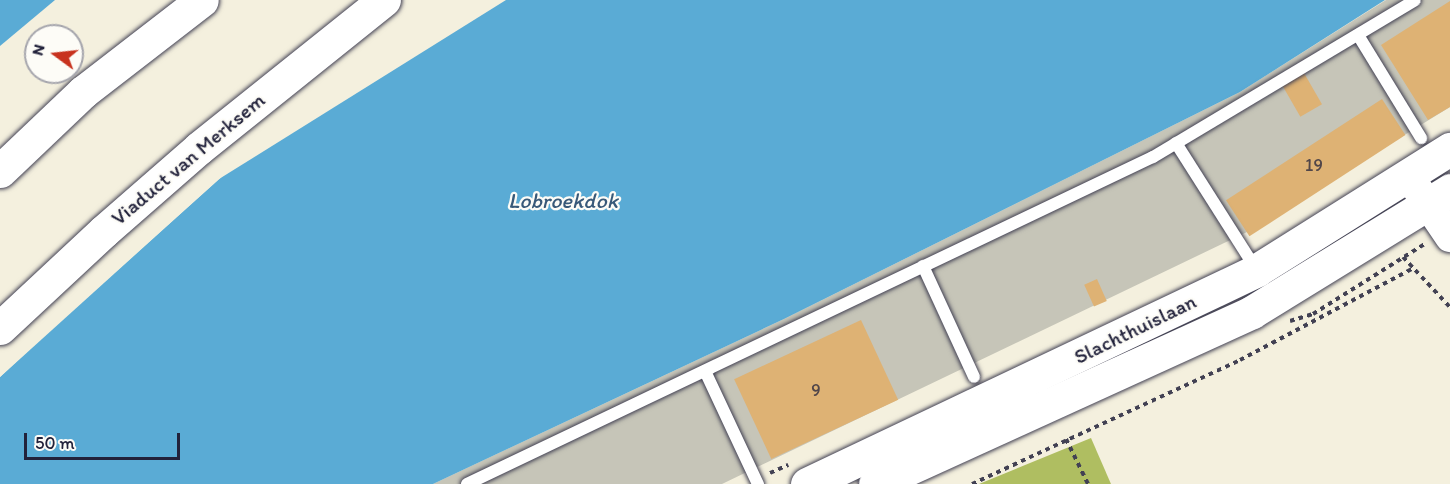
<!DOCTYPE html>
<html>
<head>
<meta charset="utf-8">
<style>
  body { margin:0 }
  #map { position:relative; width:1450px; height:484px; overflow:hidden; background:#f4f0de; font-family:Itim,sans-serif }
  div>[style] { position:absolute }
  .industrial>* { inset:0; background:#c6c5b8 }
  .green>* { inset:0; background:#afbe61 }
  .water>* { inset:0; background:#5aabd5 }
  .pier>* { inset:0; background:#f4f0de }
  .building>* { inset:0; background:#deb274; transform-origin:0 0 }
  .path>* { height:4px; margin-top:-2px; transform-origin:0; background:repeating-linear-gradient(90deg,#424153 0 4.5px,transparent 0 9px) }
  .roads { filter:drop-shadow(0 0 2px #424153) drop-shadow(0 0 2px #424153) }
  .service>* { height:12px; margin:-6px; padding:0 6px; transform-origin:6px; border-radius:6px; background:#fff }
  .tertiary>* { height:30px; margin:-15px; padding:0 15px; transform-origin:15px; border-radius:15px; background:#fff }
  .primary>* { height:33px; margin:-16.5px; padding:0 16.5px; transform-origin:16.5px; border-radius:16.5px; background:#fff }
  .motorway>* { height:33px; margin:-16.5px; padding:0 16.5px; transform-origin:16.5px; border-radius:16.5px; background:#fff }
  span { translate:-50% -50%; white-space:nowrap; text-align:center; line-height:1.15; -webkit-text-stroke:4.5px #fdfcf7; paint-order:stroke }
  .number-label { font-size:18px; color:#514649 }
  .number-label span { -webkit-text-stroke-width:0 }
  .street-label { font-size:21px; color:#22223b }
  .water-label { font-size:22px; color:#385979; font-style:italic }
  .north { position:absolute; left:24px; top:24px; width:60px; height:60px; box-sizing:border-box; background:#fdfcf7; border:2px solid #a5a5ac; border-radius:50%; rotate:285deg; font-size:16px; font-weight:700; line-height:24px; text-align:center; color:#22223b }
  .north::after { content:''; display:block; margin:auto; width:21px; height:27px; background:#c8321e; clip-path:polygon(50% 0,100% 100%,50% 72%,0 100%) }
  .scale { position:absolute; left:24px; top:433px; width:156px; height:27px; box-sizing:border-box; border:3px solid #22223b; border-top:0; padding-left:8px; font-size:18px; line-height:21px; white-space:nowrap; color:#22223b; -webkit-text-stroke:4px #fdfcf7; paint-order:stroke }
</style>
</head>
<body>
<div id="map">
  <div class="industrial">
    <i style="clip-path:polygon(1386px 0,1450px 0,1450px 107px,1247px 232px,722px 484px,433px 484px,784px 319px,1240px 92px)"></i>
  </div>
  <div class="green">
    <i style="clip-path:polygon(1091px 438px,1111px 484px,979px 484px)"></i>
  </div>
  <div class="water">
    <i style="clip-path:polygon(0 0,55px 0,0 46px)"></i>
    <i style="clip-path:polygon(506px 0,1385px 0,1240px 92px,784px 319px,433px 484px,0 484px,0 377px,219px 179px)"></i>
  </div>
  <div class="pier">
    <i style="clip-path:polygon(235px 165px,45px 335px,0 377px,0 373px,43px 332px,217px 177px)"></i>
  </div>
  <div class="building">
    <i style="clip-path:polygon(1450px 1px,1450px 107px,1428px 120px,1381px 45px)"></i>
    <i style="left:1304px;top:73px;width:36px;height:25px;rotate:60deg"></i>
    <i style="left:1382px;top:99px;width:43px;height:186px;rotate:57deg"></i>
    <i style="left:1097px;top:279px;width:24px;height:14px;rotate:66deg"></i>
    <i style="left:861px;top:320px;width:88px;height:140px;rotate:65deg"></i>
  </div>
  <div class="path">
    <i style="left:1403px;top:257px;width:69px;rotate:46.8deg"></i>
    <i style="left:1290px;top:321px;width:24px;rotate:-17deg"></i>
    <i style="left:1313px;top:314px;width:133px;rotate:-32.1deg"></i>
    <i style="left:1066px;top:439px;width:50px;rotate:63.9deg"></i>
    <i style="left:770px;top:473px;width:20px;rotate:-24deg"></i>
    <i style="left:972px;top:484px;width:295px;rotate:-24.8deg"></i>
    <i style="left:1240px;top:360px;width:197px;rotate:-27.9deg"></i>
  </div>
  <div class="roads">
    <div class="service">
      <i style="left:1358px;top:35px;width:121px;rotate:58.5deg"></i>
      <i style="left:1176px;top:143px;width:149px;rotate:57.6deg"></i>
      <i style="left:923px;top:266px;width:122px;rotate:65.3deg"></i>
      <i style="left:705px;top:371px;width:125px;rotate:64.9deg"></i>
      <i style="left:467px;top:484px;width:760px;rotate:-25.49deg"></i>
      <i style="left:1153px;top:157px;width:305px;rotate:-30.9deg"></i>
    </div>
    <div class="tertiary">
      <i style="left:1408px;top:175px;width:75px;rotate:55.9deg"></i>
    </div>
    <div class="primary">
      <i style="left:807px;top:484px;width:498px;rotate:-25.4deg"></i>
      <i style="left:1257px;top:270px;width:228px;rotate:-32.1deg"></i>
      <i style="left:875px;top:484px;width:414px;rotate:-24.5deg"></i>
      <i style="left:1252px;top:312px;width:233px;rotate:-31.6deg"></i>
    </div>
    <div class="motorway">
      <i style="left:0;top:171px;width:115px;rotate:-43.6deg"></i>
      <i style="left:83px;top:92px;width:150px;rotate:-37.7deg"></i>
      <i style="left:0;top:328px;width:142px;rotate:-43deg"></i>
      <i style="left:104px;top:231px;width:126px;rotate:-41.1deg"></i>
      <i style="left:199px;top:148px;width:237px;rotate:-38.7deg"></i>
    </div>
  </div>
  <div class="number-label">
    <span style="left:1314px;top:165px">19</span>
    <span style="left:816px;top:390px">9</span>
  </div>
  <div class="street-label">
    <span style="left:188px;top:159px;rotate:-40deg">Viaduct van Merksem</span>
    <span style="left:1135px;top:329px;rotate:-26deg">Slachthuislaan</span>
  </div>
  <div class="water-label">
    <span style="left:563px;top:201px">Lobroekdok</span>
  </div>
  <div class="north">N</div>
  <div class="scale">50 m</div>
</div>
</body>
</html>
